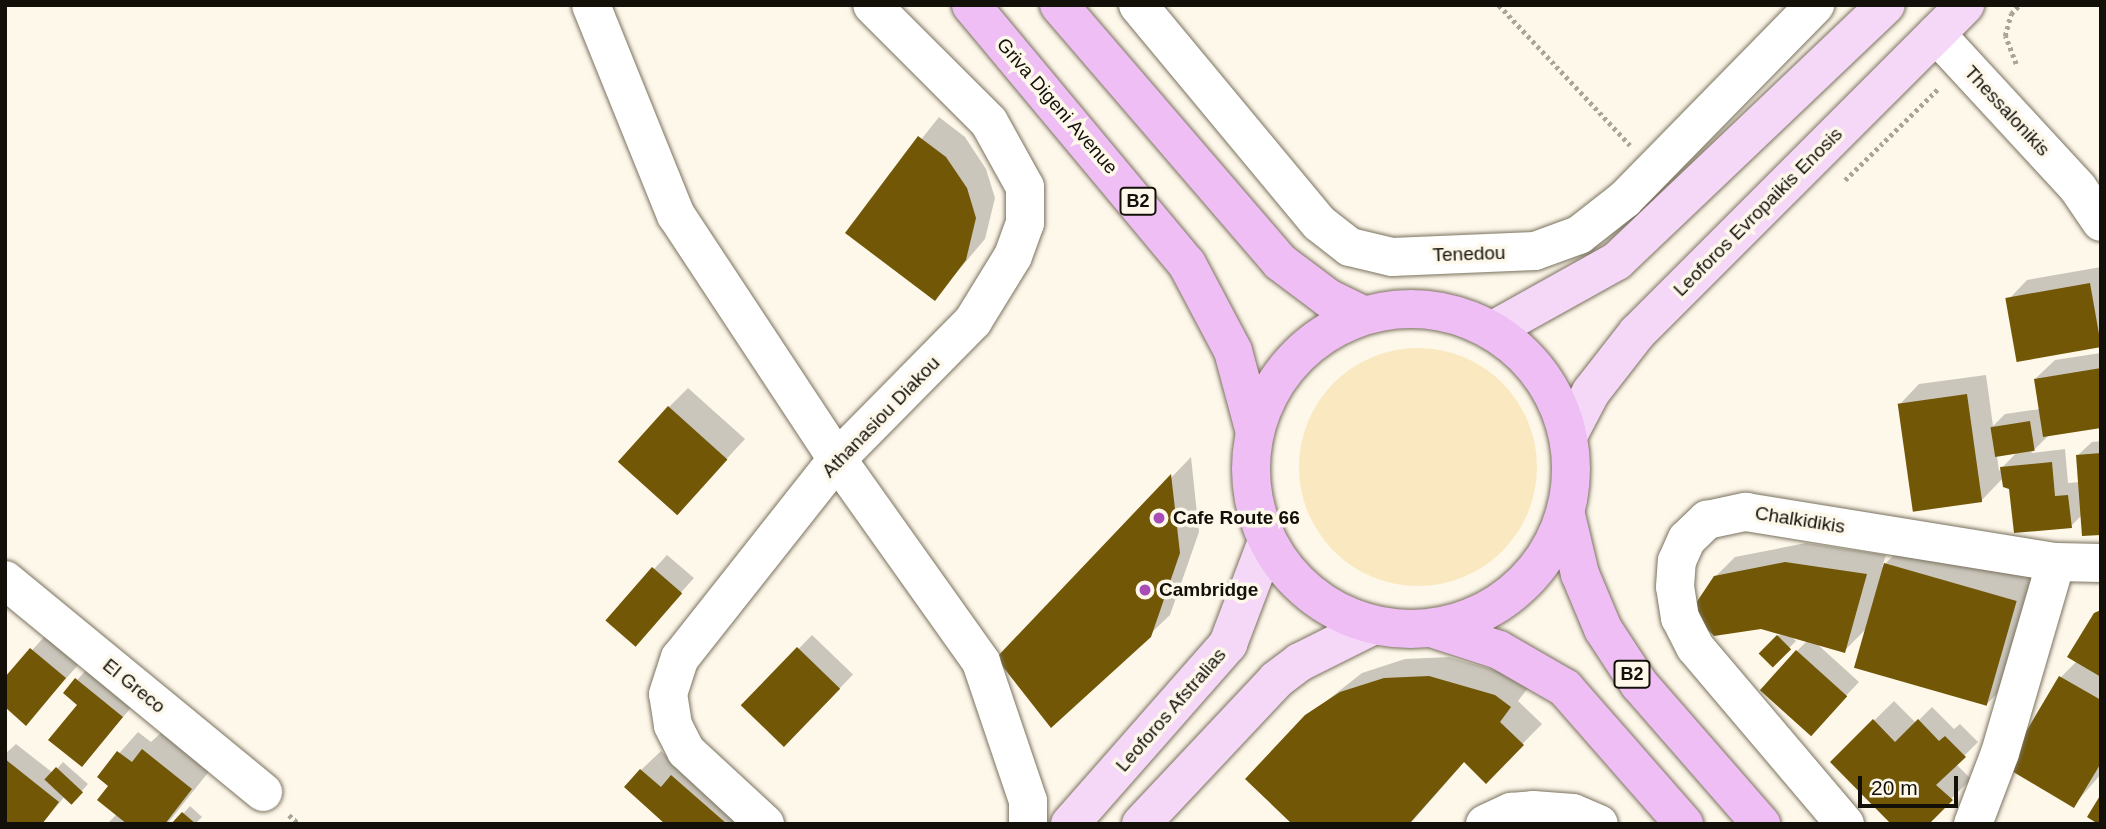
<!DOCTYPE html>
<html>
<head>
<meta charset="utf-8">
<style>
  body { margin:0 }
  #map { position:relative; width:2106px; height:829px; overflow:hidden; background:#fef8eb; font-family:Arial,sans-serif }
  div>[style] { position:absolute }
  .green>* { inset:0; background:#fae8c0 }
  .round { border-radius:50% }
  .shadow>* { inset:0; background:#0003; transform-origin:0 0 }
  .building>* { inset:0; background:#725707; transform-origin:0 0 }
  .path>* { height:4.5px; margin-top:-2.25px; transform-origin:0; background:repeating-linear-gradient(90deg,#aaa59a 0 3.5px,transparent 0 7px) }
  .roads { filter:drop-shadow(0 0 2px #7a725e) drop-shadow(0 0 2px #7a725e) }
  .minor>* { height:38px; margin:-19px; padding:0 19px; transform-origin:19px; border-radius:19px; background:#fff }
  .major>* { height:38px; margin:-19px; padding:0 19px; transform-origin:19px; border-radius:19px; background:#f5d8f8 }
  .highway>* { height:38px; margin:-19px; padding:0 19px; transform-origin:19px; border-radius:19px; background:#eebef4 }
  .highway>.ring { margin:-19px; padding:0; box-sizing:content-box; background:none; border:38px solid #eebef4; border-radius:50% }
  .dots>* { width:19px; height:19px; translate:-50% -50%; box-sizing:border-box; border:4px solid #fef8eb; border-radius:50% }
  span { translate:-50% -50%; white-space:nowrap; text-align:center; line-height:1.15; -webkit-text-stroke:7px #fef8eb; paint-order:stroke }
  .shield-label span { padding:2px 5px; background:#fef8eb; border:2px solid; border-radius:5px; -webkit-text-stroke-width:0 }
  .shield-label { font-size:18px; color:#131009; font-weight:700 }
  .street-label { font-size:19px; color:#131009 }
  .poi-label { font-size:19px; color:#131009; font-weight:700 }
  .left { translate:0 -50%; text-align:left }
  .frame { position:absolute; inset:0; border:7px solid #131009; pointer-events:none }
  .scale { position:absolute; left:1858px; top:776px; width:100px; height:32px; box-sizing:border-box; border:4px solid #131009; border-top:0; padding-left:9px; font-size:21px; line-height:24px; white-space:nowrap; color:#131009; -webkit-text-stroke:5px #fef8eb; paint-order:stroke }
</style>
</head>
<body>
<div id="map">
  <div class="green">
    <i class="round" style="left:1299px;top:348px;width:238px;height:238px"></i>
  </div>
  <div class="shadow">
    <i style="clip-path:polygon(939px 117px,965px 137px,986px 169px,995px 198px,985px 239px,935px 298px,847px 233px)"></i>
    <i style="clip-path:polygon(2101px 267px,2101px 346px,2008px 300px,2027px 280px)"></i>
    <i style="clip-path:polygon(evenodd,2101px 353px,2101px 426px,2048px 436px,2031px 453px,2065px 449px,2068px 483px,2080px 482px,2078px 455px,2092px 442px,2101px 441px,2101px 533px,2082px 515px,2071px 526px,2003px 478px,1981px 501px,1900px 404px,1919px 384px,1986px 375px,1993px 426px,2005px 414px,2040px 409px,2035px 379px,2055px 360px,2101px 353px,2017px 452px,1999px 471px,1997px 456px,2017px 452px)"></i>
    <i style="clip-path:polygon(688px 388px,745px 439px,696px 492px,669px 407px)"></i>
    <i style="clip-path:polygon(1191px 457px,1199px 532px,1170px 615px,1149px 635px,998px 658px)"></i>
    <i style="clip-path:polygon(1910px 539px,2040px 577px,2010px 680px,1986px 705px,1867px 628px,1844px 651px,1816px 643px,1859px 682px,1823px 720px,1797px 651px,1807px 641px,1791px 636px,1796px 641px,1772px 665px,1761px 653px,1781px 633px,1715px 577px,1735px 557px,1806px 543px,1886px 555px,1882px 567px)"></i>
    <i style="clip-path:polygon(667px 555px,694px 578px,647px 630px,607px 620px)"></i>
    <i style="clip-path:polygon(2101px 609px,2101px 774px,2074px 805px,2008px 767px,2061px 677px,2077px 661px)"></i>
    <i style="left:812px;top:635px;width:57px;height:99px;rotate:44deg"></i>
    <i style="clip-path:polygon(45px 636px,79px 664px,26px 723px,5px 680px)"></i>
    <i style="clip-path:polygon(1449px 657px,1515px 676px,1529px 687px,1518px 701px,1542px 724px,1486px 781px,1465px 761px,1410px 824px,1294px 824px,1306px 717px,1362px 673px,1405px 659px)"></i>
    <i style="clip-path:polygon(90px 666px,135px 703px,82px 765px,77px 680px)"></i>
    <i style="clip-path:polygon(1894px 701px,1916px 723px,1932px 707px,1954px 729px,1960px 724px,1978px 742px,1956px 764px,1971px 779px,1926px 824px,1832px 762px)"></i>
    <i style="clip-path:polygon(163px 731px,211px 769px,167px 824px,107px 824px,117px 814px,110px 785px,99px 776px,138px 732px,151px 742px)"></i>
    <i style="clip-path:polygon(16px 744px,53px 773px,63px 762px,88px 784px,72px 802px,65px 796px,42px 824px,5px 824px,5px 754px)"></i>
    <i style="clip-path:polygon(661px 751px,680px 768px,768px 824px,668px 824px,641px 770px)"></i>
    <i style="clip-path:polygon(190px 806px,202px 817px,195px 824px,174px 824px)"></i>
  </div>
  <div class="building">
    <i style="clip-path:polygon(918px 136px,946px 157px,967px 188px,976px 218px,966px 260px,935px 301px,845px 233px)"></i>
    <i style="left:2090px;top:283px;width:65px;height:86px;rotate:80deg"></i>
    <i style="clip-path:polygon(2101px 368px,2101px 428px,2043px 437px,2034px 379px)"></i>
    <i style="left:1967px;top:394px;width:109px;height:70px;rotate:82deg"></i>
    <i style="left:668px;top:406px;width:80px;height:75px;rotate:42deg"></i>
    <i style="left:2030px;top:421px;width:30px;height:40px;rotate:81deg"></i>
    <i style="clip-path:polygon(2101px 453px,2101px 535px,2082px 536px,2076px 455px)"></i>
    <i style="clip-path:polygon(2052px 462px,2055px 496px,2068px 495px,2072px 528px,2014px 533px,2009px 489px,2003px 487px,2000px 467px)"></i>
    <i style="clip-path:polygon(1171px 474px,1180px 553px,1151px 637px,1051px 728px,996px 658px)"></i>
    <i style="clip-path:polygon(1785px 562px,1867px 574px,1845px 653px,1761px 629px,1714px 636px,1690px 612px,1714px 576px)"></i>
    <i style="left:1884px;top:563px;width:138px;height:109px;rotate:16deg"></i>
    <i style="left:652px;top:567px;width:40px;height:71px;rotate:41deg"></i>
    <i style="clip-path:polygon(2101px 610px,2101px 677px,2067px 657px,2094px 613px)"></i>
    <i style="left:1777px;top:635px;width:20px;height:26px;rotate:45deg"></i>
    <i style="left:797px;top:647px;width:60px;height:81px;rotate:44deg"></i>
    <i style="clip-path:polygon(30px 648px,66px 678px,26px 726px,5px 707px,5px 677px)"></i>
    <i style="left:1796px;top:650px;width:69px;height:54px;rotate:42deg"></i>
    <i style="clip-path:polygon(1429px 676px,1495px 695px,1511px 707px,1500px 722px,1524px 745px,1486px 784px,1464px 762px,1409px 824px,1292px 824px,1245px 779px,1305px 715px,1340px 692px,1384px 678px)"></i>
    <i style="clip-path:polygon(2059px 676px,2101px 700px,2101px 763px,2074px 808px,2005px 767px)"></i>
    <i style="clip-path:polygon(75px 678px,123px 717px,82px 767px,48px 740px,77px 705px,63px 693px)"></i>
    <i style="clip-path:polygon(1873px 719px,1895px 742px,1918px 719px,1939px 741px,1945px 736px,1966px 757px,1936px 785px,1953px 800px,1929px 824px,1891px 824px,1830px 762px)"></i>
    <i style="clip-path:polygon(142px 749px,192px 789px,165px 824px,127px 824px,97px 800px,108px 786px,97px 777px,117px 751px,132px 762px)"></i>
    <i style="clip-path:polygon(5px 759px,59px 802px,42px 824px,5px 824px)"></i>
    <i style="left:56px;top:767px;width:37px;height:17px;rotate:43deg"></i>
    <i style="clip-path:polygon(640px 769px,661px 787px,671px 775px,727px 824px,665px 824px,624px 787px)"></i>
    <i style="clip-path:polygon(2101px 794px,2101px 824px,2098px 824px,2087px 817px)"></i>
    <i style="clip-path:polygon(182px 812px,196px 824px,171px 824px)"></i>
  </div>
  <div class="path">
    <i style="left:1499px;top:5px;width:192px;rotate:46.9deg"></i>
    <i style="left:2016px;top:64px;width:30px;rotate:-111deg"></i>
    <i style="left:2005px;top:36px;width:23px;rotate:-75deg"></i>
    <i style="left:2011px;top:14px;width:12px;rotate:-48deg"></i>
    <i style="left:1845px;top:180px;width:132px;rotate:-44.4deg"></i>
    <i style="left:289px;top:815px;width:13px;rotate:42deg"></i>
  </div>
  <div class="roads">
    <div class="minor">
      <i style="left:591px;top:5px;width:227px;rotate:68deg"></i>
      <i style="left:676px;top:215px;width:292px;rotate:56.6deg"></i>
      <i style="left:837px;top:459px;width:249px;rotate:54.6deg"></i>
      <i style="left:981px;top:662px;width:147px;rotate:71.3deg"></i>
      <i style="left:1028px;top:801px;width:23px;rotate:90deg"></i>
      <i style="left:1138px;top:5px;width:283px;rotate:50.3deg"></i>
      <i style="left:1319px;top:223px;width:39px;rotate:38deg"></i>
      <i style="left:1350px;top:247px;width:43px;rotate:13.4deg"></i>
      <i style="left:1392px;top:257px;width:143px;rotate:-2.4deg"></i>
      <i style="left:1535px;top:251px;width:47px;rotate:-20deg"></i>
      <i style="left:1579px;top:235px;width:58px;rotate:-38deg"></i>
      <i style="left:1625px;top:199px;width:272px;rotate:-45.6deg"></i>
      <i style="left:1936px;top:34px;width:209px;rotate:47.3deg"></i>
      <i style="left:2078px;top:188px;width:41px;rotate:55.9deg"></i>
      <i style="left:5px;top:580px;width:334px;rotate:39.4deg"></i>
      <i style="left:765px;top:824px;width:108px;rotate:-137.3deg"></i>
      <i style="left:686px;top:751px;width:29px;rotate:-117deg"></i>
      <i style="left:673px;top:725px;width:31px;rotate:-99deg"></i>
      <i style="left:668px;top:694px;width:38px;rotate:-72deg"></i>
      <i style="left:680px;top:658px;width:253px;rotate:-51.7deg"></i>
      <i style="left:837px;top:459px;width:194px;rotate:-45.4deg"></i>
      <i style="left:973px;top:321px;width:76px;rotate:-58.4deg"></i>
      <i style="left:1013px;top:256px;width:35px;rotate:-70deg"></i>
      <i style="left:1025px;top:223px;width:36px;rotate:-90deg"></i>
      <i style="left:1025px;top:187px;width:74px;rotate:-119deg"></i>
      <i style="left:989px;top:122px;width:165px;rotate:-135deg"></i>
      <i style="left:1485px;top:824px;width:29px;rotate:-25deg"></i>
      <i style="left:1511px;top:812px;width:22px;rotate:-5deg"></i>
      <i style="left:1533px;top:810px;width:40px;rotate:4.3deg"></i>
      <i style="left:1573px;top:813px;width:28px;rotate:23deg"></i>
      <i style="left:1845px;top:824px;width:232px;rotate:-130.3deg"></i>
      <i style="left:1695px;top:647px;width:33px;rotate:-117deg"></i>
      <i style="left:1680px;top:618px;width:31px;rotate:-99deg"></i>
      <i style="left:1675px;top:587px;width:26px;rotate:-86deg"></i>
      <i style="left:1677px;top:561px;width:24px;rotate:-66deg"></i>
      <i style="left:1687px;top:539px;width:28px;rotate:-44deg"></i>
      <i style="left:1707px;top:520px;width:40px;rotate:-12deg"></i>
      <i style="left:1746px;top:512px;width:314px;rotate:9.2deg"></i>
      <i style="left:2056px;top:562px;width:45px;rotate:1.3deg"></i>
      <i style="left:1973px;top:824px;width:76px;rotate:-69.2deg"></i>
      <i style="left:2000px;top:753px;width:199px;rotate:-73.7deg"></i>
    </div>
    <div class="major">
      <i style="left:1493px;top:330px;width:142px;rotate:-29.1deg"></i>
      <i style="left:1617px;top:261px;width:371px;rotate:-43.6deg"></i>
      <i style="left:1569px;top:434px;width:47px;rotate:-62.4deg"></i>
      <i style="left:1591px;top:392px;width:75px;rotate:-52.1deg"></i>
      <i style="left:1637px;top:333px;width:464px;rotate:-45deg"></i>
      <i style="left:1070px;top:824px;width:240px;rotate:-48.7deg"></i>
      <i style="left:1228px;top:644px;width:107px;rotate:-69.2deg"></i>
      <i style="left:1141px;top:824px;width:197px;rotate:-46.8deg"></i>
      <i style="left:1276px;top:680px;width:30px;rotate:-37deg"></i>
      <i style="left:1300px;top:662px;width:80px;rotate:-26.6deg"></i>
    </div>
    <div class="highway">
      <i style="left:971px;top:5px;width:337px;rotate:50.2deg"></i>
      <i style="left:1187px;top:264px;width:98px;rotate:62.1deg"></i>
      <i style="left:1233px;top:351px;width:81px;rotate:74.9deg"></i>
      <i style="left:1059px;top:5px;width:339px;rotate:49.3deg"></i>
      <i style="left:1280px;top:262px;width:60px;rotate:36.9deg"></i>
      <i style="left:1328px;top:298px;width:39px;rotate:26deg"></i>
      <i class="ring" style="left:1251px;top:309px;width:282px;height:282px"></i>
      <i style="left:1566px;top:515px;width:61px;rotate:76.7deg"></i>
      <i style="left:1580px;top:574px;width:60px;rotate:67.3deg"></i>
      <i style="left:1603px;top:629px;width:66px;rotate:56.8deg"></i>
      <i style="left:1639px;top:684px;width:186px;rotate:48.9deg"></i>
      <i style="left:1434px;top:629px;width:68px;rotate:17.9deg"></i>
      <i style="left:1499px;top:650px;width:76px;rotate:29.9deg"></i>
      <i style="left:1565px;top:688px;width:181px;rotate:48.8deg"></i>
    </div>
  </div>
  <div class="dots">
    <i style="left:1159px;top:518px;background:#a84cb6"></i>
    <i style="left:1145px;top:590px;background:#a84cb6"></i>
  </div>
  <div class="shield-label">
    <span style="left:1138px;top:201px">B2</span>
    <span style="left:1632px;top:674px">B2</span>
  </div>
  <div class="street-label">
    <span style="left:1057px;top:106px;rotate:49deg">Griva Digeni Avenue</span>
    <span style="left:2007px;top:111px;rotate:47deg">Thessalonikis</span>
    <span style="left:1758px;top:212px;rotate:-45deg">Leoforos Evropaikis Enosis</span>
    <span style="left:1469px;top:254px;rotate:-2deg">Tenedou</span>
    <span style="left:881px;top:417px;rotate:-46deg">Athanasiou Diakou</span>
    <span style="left:1800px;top:520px;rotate:9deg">Chalkidikis</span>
    <span style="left:134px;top:686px;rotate:39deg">El Greco</span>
    <span style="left:1171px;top:710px;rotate:-49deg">Leoforos Afstralias</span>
  </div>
  <div class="poi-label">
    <span class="left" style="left:1173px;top:518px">Cafe Route 66</span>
    <span class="left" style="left:1159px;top:590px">Cambridge</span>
  </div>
  <div class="frame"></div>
  <div class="scale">20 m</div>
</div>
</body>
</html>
